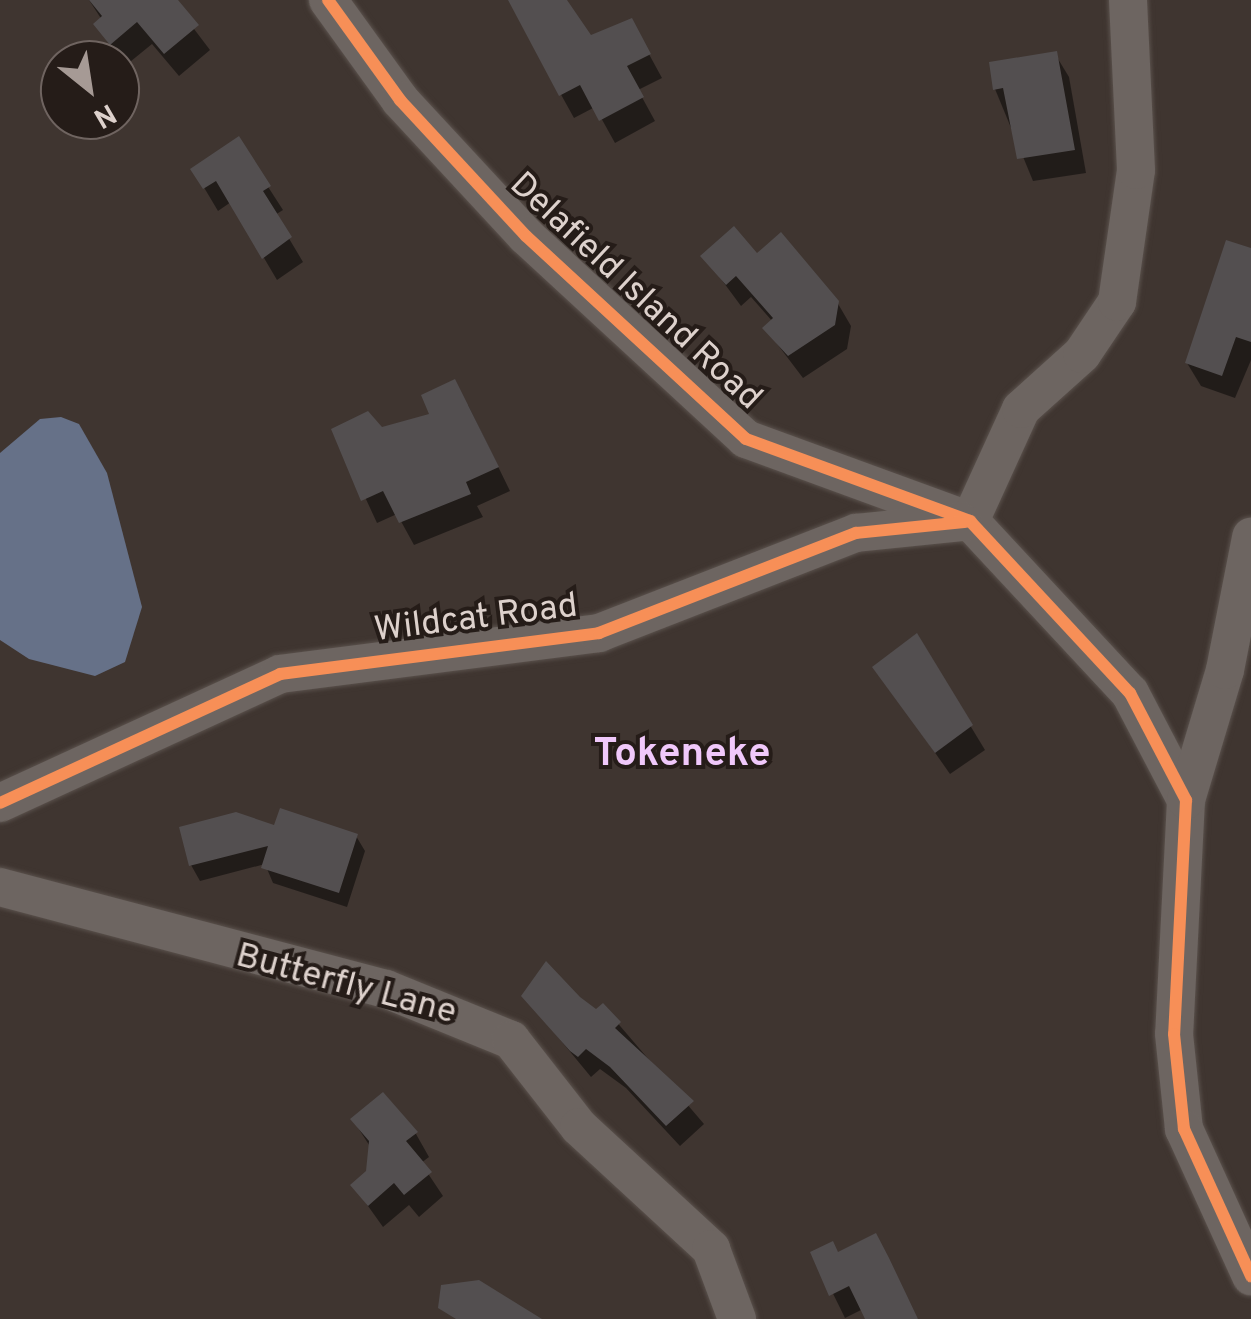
<!DOCTYPE html>
<html>
<head>
<meta charset="utf-8">
<style>
  body { margin:0 }
  #map { position:relative; width:1251px; height:1319px; overflow:hidden; background:#3f3530; font-family:Overpass,sans-serif }
  div>[style] { position:absolute }
  .water>* { inset:0; background:#667188 }
  .shadow>* { inset:0; background:#0007 }
  .building>* { inset:0; background:#534f50 }
  .roads { filter:drop-shadow(0 0 2px #5a514c) drop-shadow(0 0 2px #5a514c) }
  .minor>* { height:38px; margin:-19px; padding:0 19px; transform-origin:19px; border-radius:19px; background:#6d6561 }
  .cycleway>* { height:12px; margin:-6px; padding:0 6px; transform-origin:6px; border-radius:6px; background:#f78f57 }
  span { translate:-50% -50%; white-space:nowrap; text-align:center; line-height:1.15; -webkit-text-stroke:8px #251c18; paint-order:stroke }
  .street-label { font-size:35px; color:#ddd1cc }
  .quarter-label { font-size:40px; color:#f0c8fa; font-weight:700 }
  .north { position:absolute; left:40px; top:40px; width:100px; height:100px; box-sizing:border-box; background:#251c18; border:2px solid #6f6460; border-radius:50%; rotate:150deg; font-size:28px; font-weight:700; line-height:40px; text-align:center; color:#ddd1cc }
  .north::after { content:''; display:block; margin:auto; width:35px; height:45px; background:#a69a95; clip-path:polygon(50% 0,100% 100%,50% 72%,0 100%) }
</style>
</head>
<body>
<div id="map">
  <div class="water">
    <i style="clip-path:polygon(61px 417px,79px 424px,107px 473px,142px 607px,125px 662px,95px 676px,29px 659px,0 640px,0 453px,40px 419px)"></i>
  </div>
  <div class="shadow">
    <i style="clip-path:polygon(89px 0,172px 0,210px 50px,179px 76px,152px 44px,125px 66px,96px 25px,102px 20px)"></i>
    <i style="clip-path:polygon(515px 0,566px 0,590px 38px,644px 45px,662px 78px,638px 90px,655px 121px,615px 143px,595px 107px,574px 118px,513px 8px)"></i>
    <i style="clip-path:polygon(1055px 54px,1069px 77px,1086px 173px,1033px 181px,995px 89px)"></i>
    <i style="clip-path:polygon(238px 140px,283px 210px,275px 215px,303px 262px,277px 280px,231px 202px,218px 211px,193px 169px)"></i>
    <i style="clip-path:polygon(1251px 250px,1251px 360px,1235px 398px,1201px 386px,1187px 363px)"></i>
    <i style="clip-path:polygon(704px 256px,757px 257px,837px 302px,851px 326px,847px 349px,803px 378px,765px 328px,773px 322px,751px 297px,741px 306px)"></i>
    <i style="clip-path:polygon(468px 405px,510px 491px,477px 506px,483px 517px,414px 545px,397px 514px,377px 523px,334px 430px,381px 430px)"></i>
    <i style="clip-path:polygon(916px 636px,985px 750px,950px 774px,875px 667px)"></i>
    <i style="clip-path:polygon(276px 828px,356px 836px,365px 851px,347px 907px,273px 883px,265px 864px,200px 881px,191px 865px)"></i>
    <i style="clip-path:polygon(524px 996px,578px 999px,597px 1012px,603px 1006px,704px 1124px,680px 1146px,626px 1088px,600px 1069px,591px 1077px)"></i>
    <i style="clip-path:polygon(353px 1120px,416px 1134px,429px 1157px,421px 1163px,443px 1196px,419px 1217px,409px 1205px,383px 1227px,353px 1185px,369px 1172px,371px 1148px)"></i>
    <i style="clip-path:polygon(813px 1253px,838px 1255px,918px 1319px,868px 1319px,863px 1309px,845px 1318px)"></i>
  </div>
  <div class="building">
    <i style="clip-path:polygon(89px 0,178px 0,199px 25px,164px 54px,137px 22px,110px 45px,93px 24px,102px 16px)"></i>
    <i style="clip-path:polygon(508px 0,567px 0,591px 35px,632px 18px,651px 54px,627px 66px,644px 97px,599px 121px,580px 85px,559px 96px)"></i>
    <i style="clip-path:polygon(1057px 51px,1075px 150px,1017px 159px,1003px 88px,993px 90px,989px 62px)"></i>
    <i style="clip-path:polygon(239px 136px,271px 186px,263px 191px,292px 237px,262px 259px,216px 181px,203px 189px,190px 169px)"></i>
    <i style="clip-path:polygon(734px 226px,757px 253px,781px 232px,839px 301px,835px 325px,788px 356px,762px 328px,773px 318px,736px 276px,726px 285px,700px 256px)"></i>
    <i style="clip-path:polygon(1226px 240px,1251px 248px,1251px 342px,1236px 337px,1222px 376px,1185px 363px)"></i>
    <i style="clip-path:polygon(455px 379px,499px 467px,466px 482px,471px 494px,399px 523px,383px 491px,361px 501px,331px 429px,368px 411px,382px 427px,429px 414px,421px 395px)"></i>
    <i style="clip-path:polygon(917px 633px,973px 725px,935px 753px,872px 667px)"></i>
    <i style="clip-path:polygon(280px 808px,358px 834px,339px 893px,261px 868px,268px 846px,189px 866px,179px 827px,236px 812px,274px 825px)"></i>
    <i style="clip-path:polygon(546px 961px,580px 997px,596px 1009px,603px 1003px,621px 1022px,615px 1028px,694px 1101px,666px 1126px,610px 1067px,586px 1049px,578px 1057px,570px 1051px,521px 996px)"></i>
    <i style="clip-path:polygon(383px 1092px,418px 1132px,406px 1141px,432px 1172px,404px 1195px,394px 1183px,368px 1206px,350px 1185px,366px 1171px,369px 1141px,350px 1119px)"></i>
    <i style="clip-path:polygon(876px 1233px,889px 1258px,918px 1319px,865px 1319px,849px 1286px,829px 1296px,810px 1252px,833px 1241px,838px 1252px)"></i>
    <i style="clip-path:polygon(479px 1280px,542px 1319px,456px 1319px,438px 1308px,441px 1285px)"></i>
  </div>
  <div class="roads">
    <div class="minor">
      <i style="left:328px;top:0;width:123px;rotate:54.2deg"></i>
      <i style="left:400px;top:100px;width:185px;rotate:47.2deg"></i>
      <i style="left:526px;top:236px;width:299px;rotate:42.7deg"></i>
      <i style="left:746px;top:439px;width:239px;rotate:20.1deg"></i>
      <i style="left:970px;top:521px;width:235px;rotate:47.1deg"></i>
      <i style="left:1130px;top:693px;width:121px;rotate:62.4deg"></i>
      <i style="left:1186px;top:800px;width:234px;rotate:92.9deg"></i>
      <i style="left:1174px;top:1034px;width:96px;rotate:84deg"></i>
      <i style="left:1184px;top:1129px;width:162px;rotate:65.5deg"></i>
      <i style="left:970px;top:521px;width:123px;rotate:-65.5deg"></i>
      <i style="left:1021px;top:409px;width:82px;rotate:-42deg"></i>
      <i style="left:1082px;top:354px;width:63px;rotate:-56.1deg"></i>
      <i style="left:1117px;top:302px;width:133px;rotate:-81.8deg"></i>
      <i style="left:1136px;top:170px;width:170px;rotate:-92.7deg"></i>
      <i style="left:1186px;top:800px;width:136px;rotate:-73.3deg"></i>
      <i style="left:1225px;top:670px;width:136px;rotate:-78.9deg"></i>
      <i style="left:0;top:803px;width:308px;rotate:-24.7deg"></i>
      <i style="left:280px;top:674px;width:322px;rotate:-7.3deg"></i>
      <i style="left:599px;top:633px;width:276px;rotate:-21.3deg"></i>
      <i style="left:856px;top:533px;width:107px;rotate:-5.9deg"></i>
      <i style="left:0;top:887px;width:399px;rotate:14.8deg"></i>
      <i style="left:386px;top:989px;width:135px;rotate:22.2deg"></i>
      <i style="left:511px;top:1040px;width:110px;rotate:52deg"></i>
      <i style="left:579px;top:1127px;width:180px;rotate:42.7deg"></i>
      <i style="left:711px;top:1249px;width:75px;rotate:69.6deg"></i>
    </div>
  </div>
  <div class="cycleway">
    <i style="left:328px;top:0;width:123px;rotate:54.2deg"></i>
    <i style="left:400px;top:100px;width:185px;rotate:47.2deg"></i>
    <i style="left:526px;top:236px;width:299px;rotate:42.7deg"></i>
    <i style="left:746px;top:439px;width:239px;rotate:20.1deg"></i>
    <i style="left:970px;top:521px;width:235px;rotate:47.1deg"></i>
    <i style="left:1130px;top:693px;width:121px;rotate:62.4deg"></i>
    <i style="left:1186px;top:800px;width:234px;rotate:92.9deg"></i>
    <i style="left:1174px;top:1034px;width:96px;rotate:84deg"></i>
    <i style="left:1184px;top:1129px;width:162px;rotate:65.5deg"></i>
    <i style="left:0;top:803px;width:308px;rotate:-24.7deg"></i>
    <i style="left:280px;top:674px;width:322px;rotate:-7.3deg"></i>
    <i style="left:599px;top:633px;width:276px;rotate:-21.3deg"></i>
    <i style="left:856px;top:533px;width:110px;rotate:-5.8deg"></i>
  </div>
  <div class="street-label">
    <span style="left:635px;top:292px;rotate:43deg">Delafield Island Road</span>
    <span style="left:476px;top:619px;rotate:-7deg">Wildcat Road</span>
    <span style="left:346px;top:985px;rotate:15deg">Butterfly Lane</span>
  </div>
  <div class="quarter-label">
    <span style="left:682px;top:755px">Tokeneke</span>
  </div>
  <div class="north">N</div>
</div>
</body>
</html>
